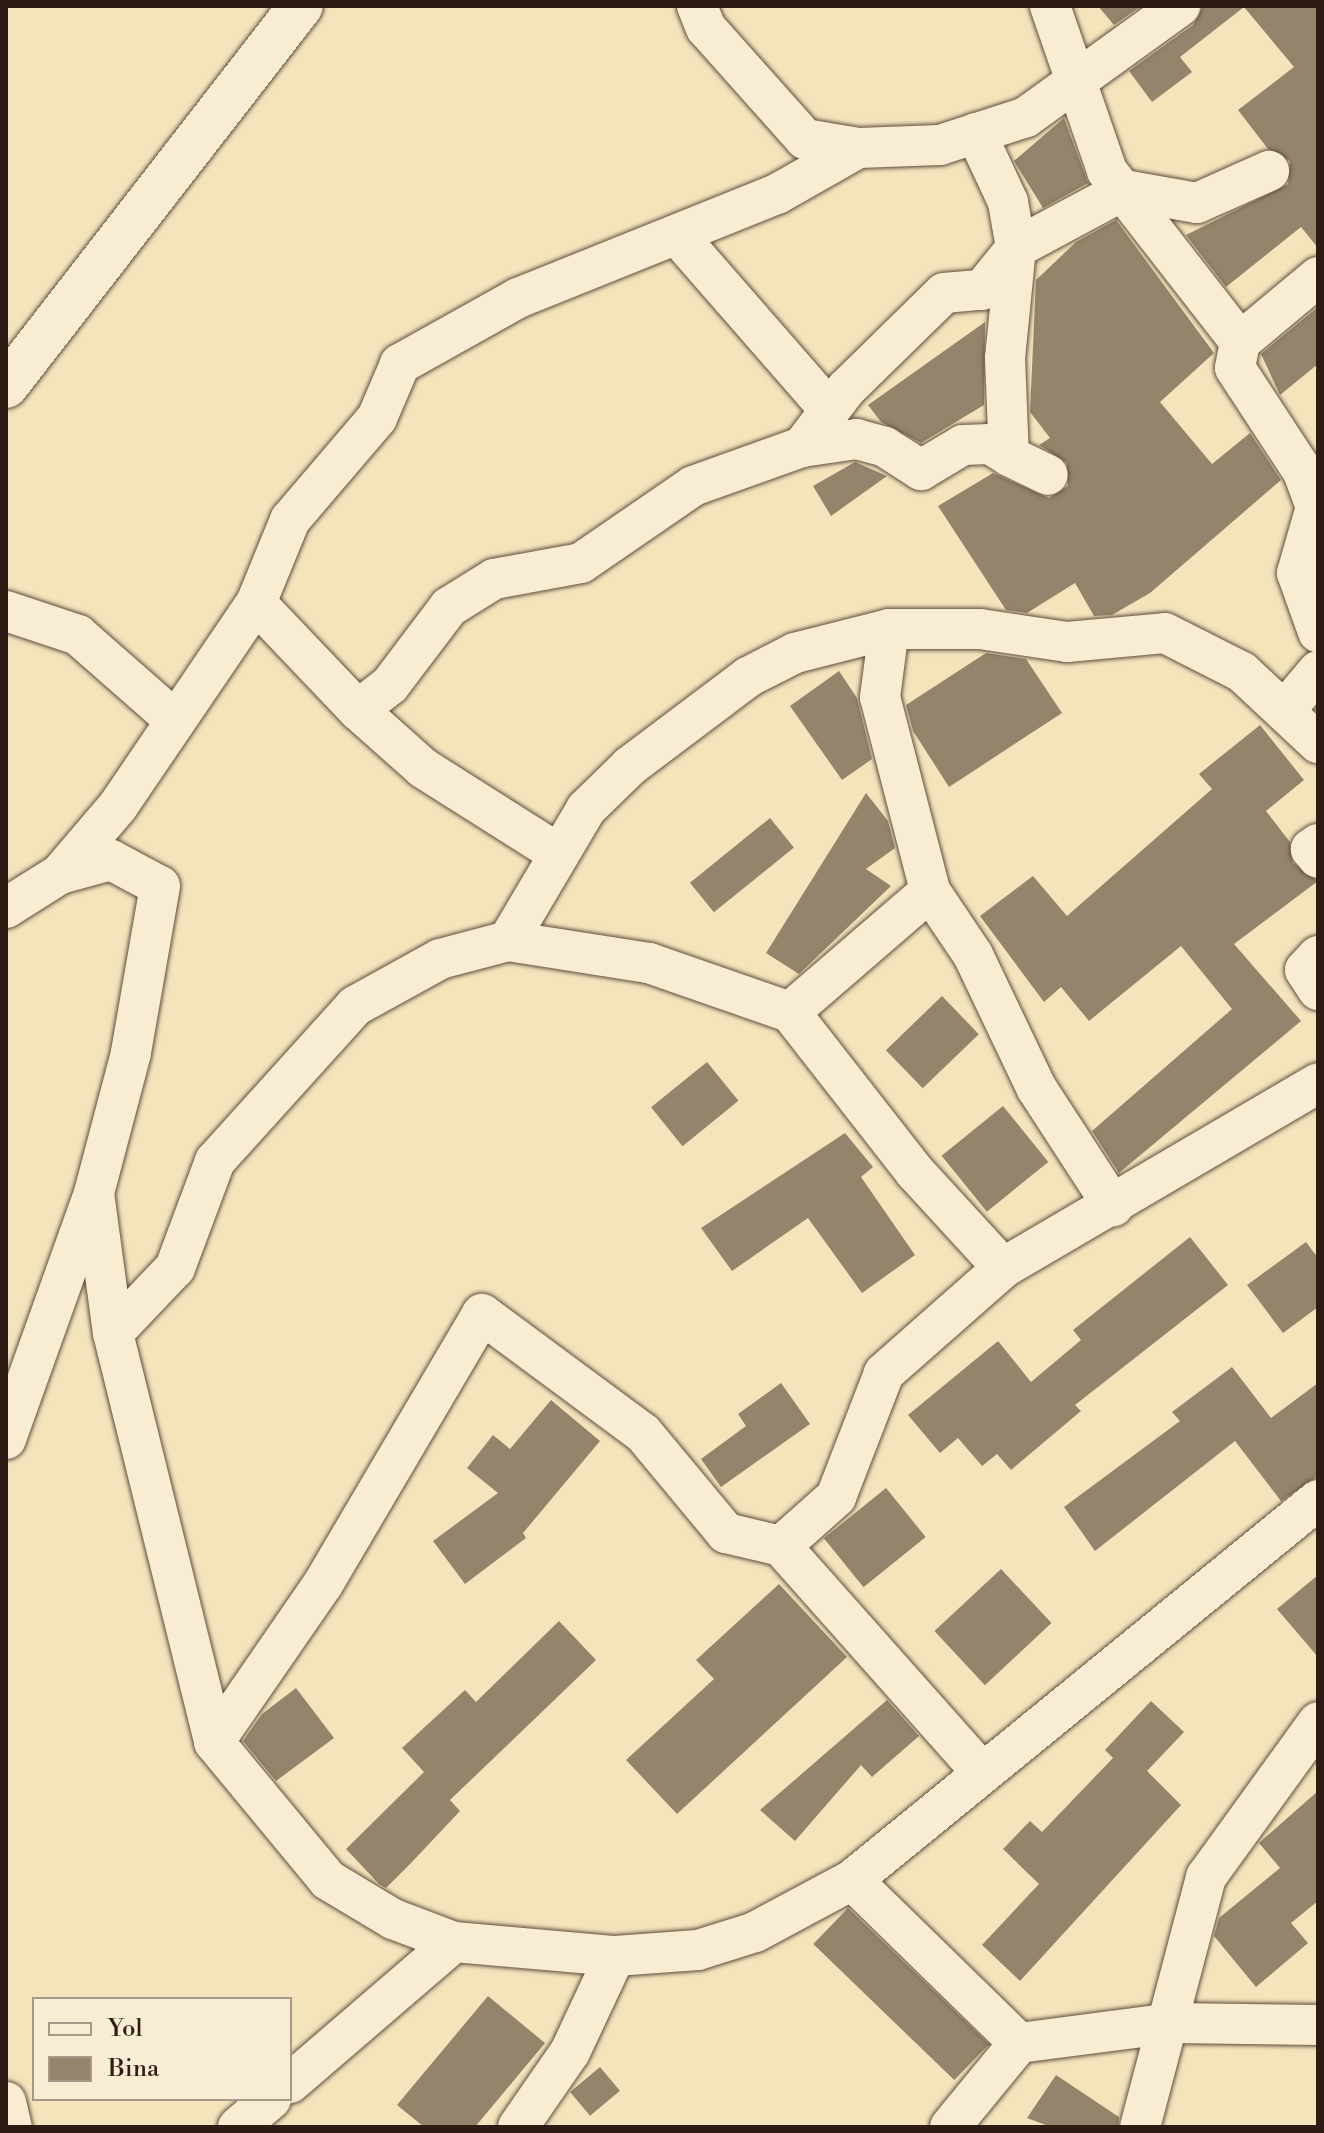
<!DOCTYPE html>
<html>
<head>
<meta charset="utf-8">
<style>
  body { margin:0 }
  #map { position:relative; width:1324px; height:2133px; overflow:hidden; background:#f4e4bc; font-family:"Libre Bodoni",serif }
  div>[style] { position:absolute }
  .building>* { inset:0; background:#94846b; transform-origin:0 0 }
  .roads { filter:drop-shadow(0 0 2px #5f4d3e) drop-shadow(0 0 2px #5f4d3e) }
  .minor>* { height:40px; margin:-20px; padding:0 20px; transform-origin:20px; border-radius:20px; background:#f8edd3 }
  .tertiary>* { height:44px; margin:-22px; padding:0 22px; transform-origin:22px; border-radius:22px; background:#f8edd3 }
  span { translate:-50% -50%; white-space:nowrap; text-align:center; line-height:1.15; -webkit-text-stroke:7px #f8edd3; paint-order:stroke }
  .frame { position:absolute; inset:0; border:8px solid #2d1b14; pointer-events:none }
  .legend { position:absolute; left:32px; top:1997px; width:260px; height:104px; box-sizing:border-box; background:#f8edd3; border:2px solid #a79987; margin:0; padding:10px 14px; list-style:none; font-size:24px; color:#2d1b14 }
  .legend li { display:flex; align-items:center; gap:16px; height:40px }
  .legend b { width:40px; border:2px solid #a79987 }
</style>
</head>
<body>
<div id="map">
  <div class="building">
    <i style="clip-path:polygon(1098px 6px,1141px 6px,1114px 25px)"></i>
    <i style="clip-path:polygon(1203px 6px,1318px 6px,1318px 248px,1301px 227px,1226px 287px,1186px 235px,1288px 184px,1290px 161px,1268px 149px,1238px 110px,1294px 67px,1244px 7px,1180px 57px,1192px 72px,1152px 102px,1129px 71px,1193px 25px)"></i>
    <i style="clip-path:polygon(1064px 118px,1088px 183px,1043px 208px,1014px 161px)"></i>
    <i style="clip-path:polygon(1116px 220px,1214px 353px,1160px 402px,1212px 464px,1250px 433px,1281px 480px,1150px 593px,1112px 615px,1094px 616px,1075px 583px,1027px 613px,1006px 610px,938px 506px,993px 473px,1049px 498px,1068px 486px,1067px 463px,1039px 445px,1050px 438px,1030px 412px,1036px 280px,1076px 242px)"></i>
    <i style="clip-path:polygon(1318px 307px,1318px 364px,1280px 395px,1261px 354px)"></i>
    <i style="clip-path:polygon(985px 322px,984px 405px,921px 443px,881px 422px,868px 405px)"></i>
    <i style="clip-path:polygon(855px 462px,887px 476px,831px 516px,813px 486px)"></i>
    <i style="clip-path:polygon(986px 653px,1026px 659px,1062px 713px,949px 787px,913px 731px,906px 705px)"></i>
    <i style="clip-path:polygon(839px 671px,857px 698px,872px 759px,842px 780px,790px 706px)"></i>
    <i style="clip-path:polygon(1260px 725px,1304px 780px,1266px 811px,1290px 842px,1293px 863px,1318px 881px,1234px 944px,1301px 1021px,1119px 1173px,1092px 1131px,1232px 1009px,1181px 946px,1089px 1021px,1061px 987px,1044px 1002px,980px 916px,1033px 876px,1067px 916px,1212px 789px,1199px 774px)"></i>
    <i style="clip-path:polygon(866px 793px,888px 821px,895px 848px,866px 869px,891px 886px,799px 974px,766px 953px)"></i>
    <i style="left:770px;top:818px;width:38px;height:103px;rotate:51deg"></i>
    <i style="left:942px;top:996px;width:53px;height:78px;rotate:46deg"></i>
    <i style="left:707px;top:1062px;width:50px;height:72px;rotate:51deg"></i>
    <i style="left:1003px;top:1106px;width:72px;height:79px;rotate:51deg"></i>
    <i style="clip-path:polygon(845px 1133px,873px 1167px,861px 1177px,915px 1255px,862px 1293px,808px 1218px,732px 1271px,701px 1228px)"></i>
    <i style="clip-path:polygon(1190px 1237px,1228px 1285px,1075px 1405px,1081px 1411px,1011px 1470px,997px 1454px,982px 1466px,958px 1438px,940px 1453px,908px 1415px,998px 1341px,1031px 1382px,1081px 1340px,1073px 1330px)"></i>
    <i style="clip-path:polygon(1306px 1242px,1318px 1258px,1318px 1307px,1283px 1333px,1247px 1285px)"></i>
    <i style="clip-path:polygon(1232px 1367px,1271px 1418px,1318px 1383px,1318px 1476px,1281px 1501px,1235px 1441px,1095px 1551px,1064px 1507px,1180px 1421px,1172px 1412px)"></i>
    <i style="clip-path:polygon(781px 1383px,810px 1424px,721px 1487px,701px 1459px,746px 1426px,738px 1414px)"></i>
    <i style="clip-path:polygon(551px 1400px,600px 1441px,523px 1533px,526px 1538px,465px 1584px,433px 1541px,498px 1493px,467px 1468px,493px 1435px,510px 1449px)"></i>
    <i style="left:886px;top:1488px;width:63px;height:80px;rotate:51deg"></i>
    <i style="left:1001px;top:1569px;width:74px;height:91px;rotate:47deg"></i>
    <i style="clip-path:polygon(1318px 1575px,1318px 1657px,1277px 1609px)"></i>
    <i style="clip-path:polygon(779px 1584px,847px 1657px,677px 1814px,626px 1760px,714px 1679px,696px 1660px)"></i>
    <i style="clip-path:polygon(559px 1621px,596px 1660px,450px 1800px,460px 1811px,411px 1863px,386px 1888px,379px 1884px,346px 1849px,424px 1772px,402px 1748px,465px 1690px,476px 1702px)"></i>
    <i style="clip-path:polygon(296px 1688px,334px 1738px,276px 1781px,243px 1741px,262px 1714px)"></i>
    <i style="clip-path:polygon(887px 1700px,919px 1736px,872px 1777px,861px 1765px,795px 1841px,760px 1810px)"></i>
    <i style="clip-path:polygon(1151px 1701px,1184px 1732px,1147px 1771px,1181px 1805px,1020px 1981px,982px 1945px,1039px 1884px,1003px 1849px,1030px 1821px,1042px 1832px,1113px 1758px,1105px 1750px)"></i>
    <i style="clip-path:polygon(1318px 1791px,1318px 1901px,1291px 1923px,1308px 1943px,1256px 1987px,1214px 1936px,1219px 1918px,1280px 1868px,1259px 1843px)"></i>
    <i style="left:848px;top:1908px;width:196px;height:50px;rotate:44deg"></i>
    <i style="clip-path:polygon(488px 1996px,545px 2043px,475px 2127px,424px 2127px,397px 2105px)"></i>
    <i style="left:600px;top:2067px;width:31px;height:39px;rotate:50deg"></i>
    <i style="clip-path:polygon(1056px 2075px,1119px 2117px,1118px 2127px,1051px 2127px,1027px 2118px)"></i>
  </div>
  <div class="roads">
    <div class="minor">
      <i style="left:697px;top:6px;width:24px;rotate:68deg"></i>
      <i style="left:706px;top:28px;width:149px;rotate:48.3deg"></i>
      <i style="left:805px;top:139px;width:54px;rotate:9.6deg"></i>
      <i style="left:1050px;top:6px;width:175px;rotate:70.9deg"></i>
      <i style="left:1107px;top:171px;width:217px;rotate:52.1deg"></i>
      <i style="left:976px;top:133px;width:76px;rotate:65.1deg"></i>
      <i style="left:1008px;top:202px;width:47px;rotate:80.1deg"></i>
      <i style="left:1016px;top:248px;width:111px;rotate:95.7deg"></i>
      <i style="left:1005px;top:358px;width:98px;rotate:87.7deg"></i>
      <i style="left:1009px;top:456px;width:43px;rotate:26deg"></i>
      <i style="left:678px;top:236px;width:231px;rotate:48.9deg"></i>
      <i style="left:1318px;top:277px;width:102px;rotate:140.2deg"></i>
      <i style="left:1240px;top:342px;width:26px;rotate:101deg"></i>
      <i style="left:1235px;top:368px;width:124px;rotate:56.8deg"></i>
      <i style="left:1303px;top:472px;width:37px;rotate:70deg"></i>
      <i style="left:1316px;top:507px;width:69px;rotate:106.1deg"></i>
      <i style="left:1297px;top:573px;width:63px;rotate:70.4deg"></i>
      <i style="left:802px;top:447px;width:73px;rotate:-52.8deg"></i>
      <i style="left:846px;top:389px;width:137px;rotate:-44.4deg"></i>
      <i style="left:944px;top:293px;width:38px;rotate:-5deg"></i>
      <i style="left:982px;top:290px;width:54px;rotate:-51deg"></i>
      <i style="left:1016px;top:248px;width:123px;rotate:-28.2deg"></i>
      <i style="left:1124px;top:190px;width:74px;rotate:10.1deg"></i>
      <i style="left:1197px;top:203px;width:79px;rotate:-24deg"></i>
      <i style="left:256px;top:603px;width:148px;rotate:46.4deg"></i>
      <i style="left:358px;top:710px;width:41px;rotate:-38deg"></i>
      <i style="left:390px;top:685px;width:98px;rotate:-52.9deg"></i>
      <i style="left:449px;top:607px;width:53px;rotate:-31.9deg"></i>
      <i style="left:494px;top:579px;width:88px;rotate:-10.4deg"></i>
      <i style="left:581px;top:563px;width:136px;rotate:-34.5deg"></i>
      <i style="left:693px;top:486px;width:116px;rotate:-19.7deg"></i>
      <i style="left:802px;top:447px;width:55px;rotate:-8.4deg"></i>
      <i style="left:856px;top:439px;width:30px;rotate:15deg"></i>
      <i style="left:885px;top:447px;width:43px;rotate:32.6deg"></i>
      <i style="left:921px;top:470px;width:49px;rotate:-30.8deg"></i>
      <i style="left:963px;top:445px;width:27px;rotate:-2deg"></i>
      <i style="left:990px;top:444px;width:22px;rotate:32deg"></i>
      <i style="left:6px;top:611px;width:76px;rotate:18.4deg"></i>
      <i style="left:78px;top:635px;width:130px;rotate:41.3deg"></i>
      <i style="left:889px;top:629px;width:69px;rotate:97.5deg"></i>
      <i style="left:880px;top:697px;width:200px;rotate:75.5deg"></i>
      <i style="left:930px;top:891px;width:77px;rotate:56.1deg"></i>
      <i style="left:973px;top:955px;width:148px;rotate:64.5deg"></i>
      <i style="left:1037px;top:1089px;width:140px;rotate:57deg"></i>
      <i style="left:1286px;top:709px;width:50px;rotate:-49.9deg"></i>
      <i style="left:358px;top:710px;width:87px;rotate:41.7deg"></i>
      <i style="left:423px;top:768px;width:161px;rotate:32.3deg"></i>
      <i style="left:1318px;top:844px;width:9px;rotate:144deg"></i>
      <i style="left:1311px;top:849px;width:11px;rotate:52deg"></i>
      <i style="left:60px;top:874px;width:89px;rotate:-49.5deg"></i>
      <i style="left:118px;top:806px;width:245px;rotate:-55.8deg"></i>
      <i style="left:256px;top:603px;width:90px;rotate:-67.7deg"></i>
      <i style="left:290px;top:520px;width:134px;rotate:-49.5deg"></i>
      <i style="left:377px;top:418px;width:59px;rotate:-66.9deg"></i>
      <i style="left:400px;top:364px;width:135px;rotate:-29.2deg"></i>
      <i style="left:518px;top:298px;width:279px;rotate:-21.9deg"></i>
      <i style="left:777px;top:194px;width:93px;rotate:-29.6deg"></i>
      <i style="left:858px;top:148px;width:82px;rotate:-2.1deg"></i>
      <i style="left:940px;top:145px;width:90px;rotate:-18deg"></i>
      <i style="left:1026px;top:117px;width:190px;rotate:-35.8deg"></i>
      <i style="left:6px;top:908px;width:64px;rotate:-32.2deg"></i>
      <i style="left:60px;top:874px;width:53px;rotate:-15.4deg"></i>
      <i style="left:111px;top:860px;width:55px;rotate:28deg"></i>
      <i style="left:160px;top:886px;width:169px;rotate:99.9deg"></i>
      <i style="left:131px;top:1053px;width:145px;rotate:104.8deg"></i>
      <i style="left:94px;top:1193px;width:141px;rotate:82.3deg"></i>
      <i style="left:113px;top:1333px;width:421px;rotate:76.1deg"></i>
      <i style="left:214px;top:1742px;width:179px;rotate:50.4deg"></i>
      <i style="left:328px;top:1880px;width:76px;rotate:31deg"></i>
      <i style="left:393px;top:1919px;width:65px;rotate:20.7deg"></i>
      <i style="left:454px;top:1942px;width:162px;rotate:5deg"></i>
      <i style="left:615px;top:1956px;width:83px;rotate:-4.1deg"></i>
      <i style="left:698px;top:1950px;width:60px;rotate:-17.5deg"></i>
      <i style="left:755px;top:1932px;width:110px;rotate:-28.2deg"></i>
      <i style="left:852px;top:1880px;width:601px;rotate:-39.2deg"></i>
      <i style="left:508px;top:941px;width:153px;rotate:-59.4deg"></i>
      <i style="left:586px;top:809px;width:62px;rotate:-44.3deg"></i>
      <i style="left:630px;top:766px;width:148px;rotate:-37deg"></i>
      <i style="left:748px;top:677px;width:53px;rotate:-27.1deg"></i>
      <i style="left:795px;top:653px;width:97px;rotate:-14.3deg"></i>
      <i style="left:889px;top:629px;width:91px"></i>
      <i style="left:980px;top:629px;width:88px;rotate:8.5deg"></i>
      <i style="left:1067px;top:642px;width:98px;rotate:-5.2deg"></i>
      <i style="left:1165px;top:633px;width:86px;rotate:26.9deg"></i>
      <i style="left:1242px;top:672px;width:104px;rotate:43.1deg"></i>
      <i style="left:1318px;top:956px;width:19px;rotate:133deg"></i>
      <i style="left:1305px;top:970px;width:24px;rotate:57deg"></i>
      <i style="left:790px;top:1012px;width:185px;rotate:-40.8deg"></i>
      <i style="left:113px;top:1333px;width:90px;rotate:-46.4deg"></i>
      <i style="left:175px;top:1268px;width:114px;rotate:-69.5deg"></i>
      <i style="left:215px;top:1161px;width:209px;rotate:-47.9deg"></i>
      <i style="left:355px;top:1006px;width:97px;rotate:-28.9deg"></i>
      <i style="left:440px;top:959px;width:70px;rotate:-14.8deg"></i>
      <i style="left:508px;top:941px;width:143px;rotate:8.9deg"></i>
      <i style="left:649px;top:963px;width:149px;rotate:19.2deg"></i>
      <i style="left:790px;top:1012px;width:203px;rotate:52deg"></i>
      <i style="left:915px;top:1172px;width:130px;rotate:47.5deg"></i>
      <i style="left:6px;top:1439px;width:255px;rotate:-70.3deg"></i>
      <i style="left:781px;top:1546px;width:74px;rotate:-41.7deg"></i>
      <i style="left:836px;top:1497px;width:133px;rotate:-68.8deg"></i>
      <i style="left:884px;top:1373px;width:159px;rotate:-41.4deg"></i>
      <i style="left:1003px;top:1268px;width:365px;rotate:-30.4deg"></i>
      <i style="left:214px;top:1742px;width:192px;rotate:-55.4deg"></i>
      <i style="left:323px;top:1584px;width:313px;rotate:-59.5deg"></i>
      <i style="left:482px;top:1314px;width:200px;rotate:36.5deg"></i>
      <i style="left:643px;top:1433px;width:130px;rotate:50.3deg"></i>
      <i style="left:726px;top:1533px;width:57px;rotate:13.3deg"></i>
      <i style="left:781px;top:1546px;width:300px;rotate:48.4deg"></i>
      <i style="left:852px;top:1880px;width:233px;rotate:44.3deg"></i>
      <i style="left:290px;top:2083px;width:216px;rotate:-40.7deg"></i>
      <i style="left:6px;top:2102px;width:26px;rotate:77deg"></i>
      <i style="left:238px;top:2127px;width:43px;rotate:-40.3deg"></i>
      <i style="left:518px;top:2127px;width:91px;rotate:-55.3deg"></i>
      <i style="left:570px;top:2052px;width:106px;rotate:-64.9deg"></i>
      <i style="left:950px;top:2127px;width:109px;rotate:-50.6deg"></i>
      <i style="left:1019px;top:2043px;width:154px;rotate:-7.4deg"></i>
      <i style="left:1172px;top:2023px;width:146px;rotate:0.8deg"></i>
      <i style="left:1140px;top:2127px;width:259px;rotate:-75.2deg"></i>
      <i style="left:1206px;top:1877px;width:191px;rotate:-54.1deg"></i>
    </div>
    <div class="tertiary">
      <i style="left:6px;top:386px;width:481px;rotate:-52.2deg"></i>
    </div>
  </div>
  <div class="frame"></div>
  <ul class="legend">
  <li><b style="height:10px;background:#f8edd3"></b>Yol</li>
  <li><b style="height:22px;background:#94846b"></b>Bina</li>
  </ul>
</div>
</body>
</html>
